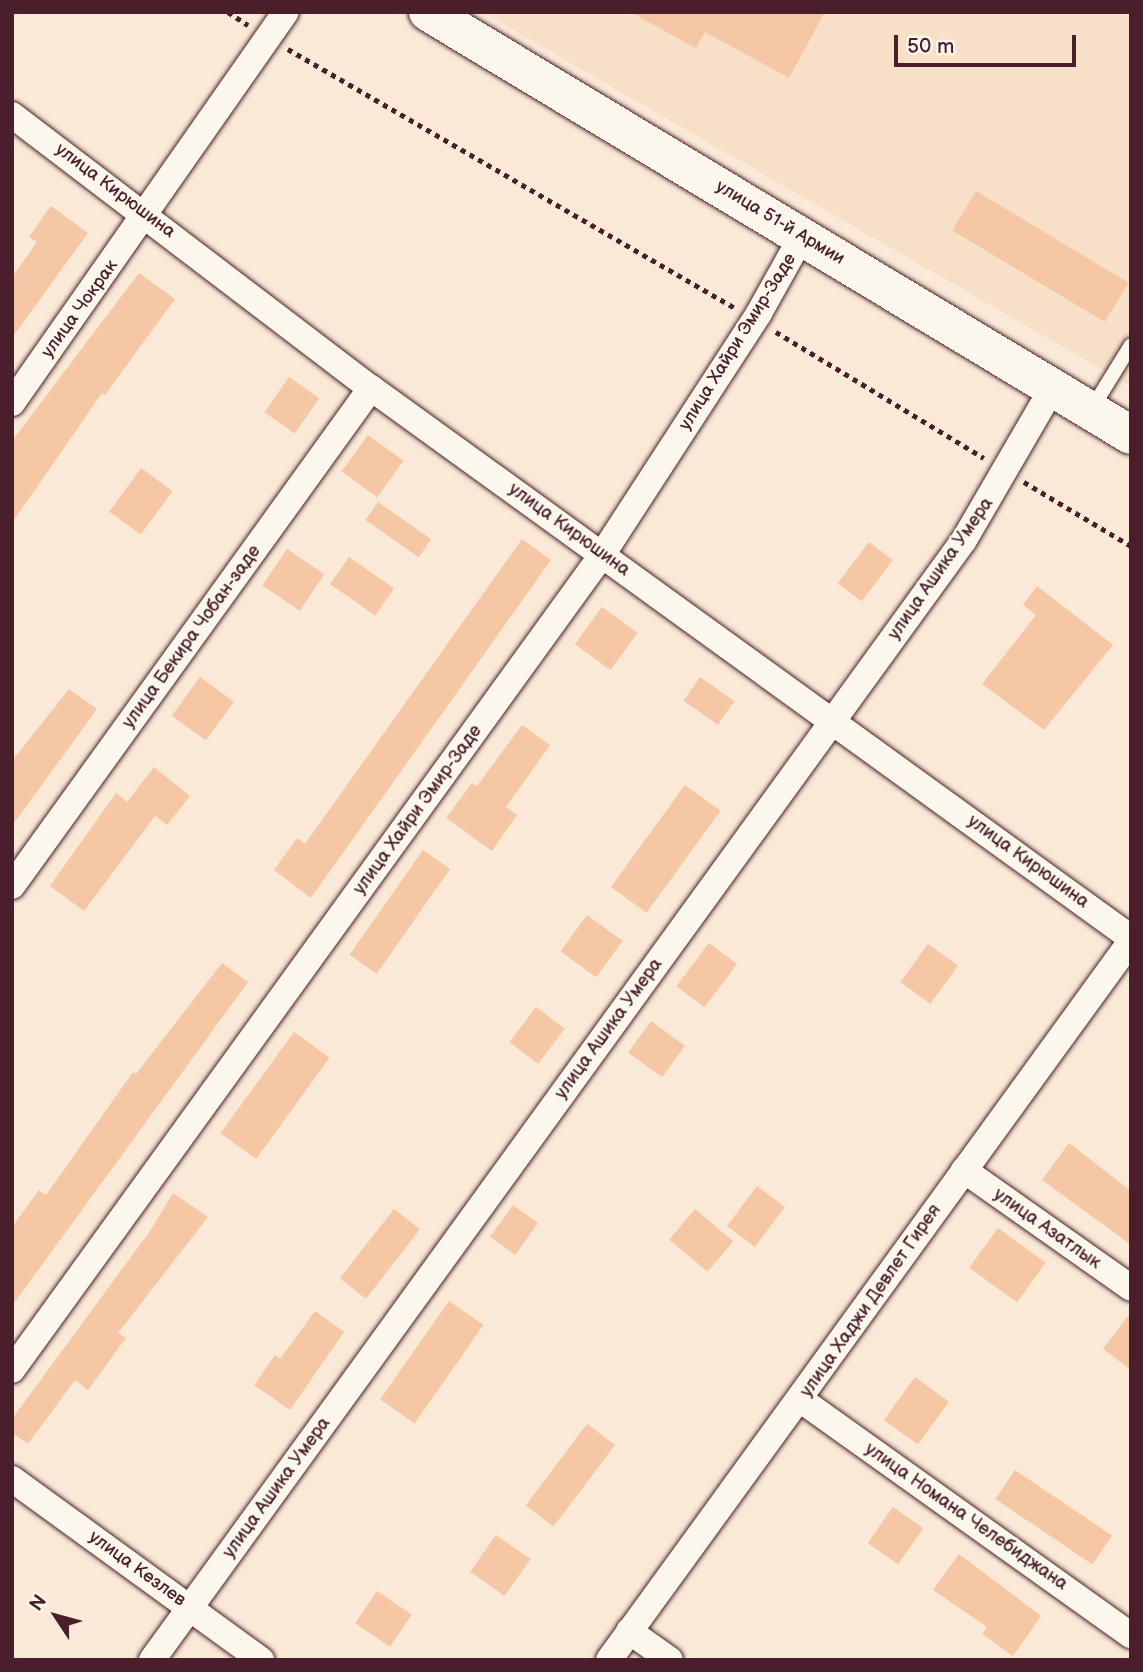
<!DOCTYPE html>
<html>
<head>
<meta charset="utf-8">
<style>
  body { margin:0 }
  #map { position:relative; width:1143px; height:1672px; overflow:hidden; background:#f9e9d6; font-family:"Balsamiq Sans",sans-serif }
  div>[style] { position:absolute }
  .built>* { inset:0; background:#f8dfc7 }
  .building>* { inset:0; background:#f5c7a4; transform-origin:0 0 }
  .path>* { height:4.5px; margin-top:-2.25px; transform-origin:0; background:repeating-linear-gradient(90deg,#4a1f2b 0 5px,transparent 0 10px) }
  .roads { filter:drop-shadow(0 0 2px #4a1f2b) drop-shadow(0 0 2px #4a1f2b) }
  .service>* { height:14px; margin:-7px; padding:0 7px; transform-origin:7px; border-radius:7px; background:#fbf7ec }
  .minor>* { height:26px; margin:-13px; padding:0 13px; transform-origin:13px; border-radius:13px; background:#fbf7ec }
  .secondary>* { height:38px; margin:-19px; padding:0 19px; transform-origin:19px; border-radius:19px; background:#fbf7ec }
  span { translate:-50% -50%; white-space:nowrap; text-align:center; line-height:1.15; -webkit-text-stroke:5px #fbf7ec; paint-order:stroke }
  .street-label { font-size:18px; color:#4a1f2b }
  .frame { position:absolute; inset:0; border:14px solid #4a1f2b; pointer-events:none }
  .north { position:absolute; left:21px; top:1581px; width:70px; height:70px; -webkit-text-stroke:5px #fbf7ec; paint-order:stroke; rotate:306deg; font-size:19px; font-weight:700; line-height:28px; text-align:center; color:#4a1f2b }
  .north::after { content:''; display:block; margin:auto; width:24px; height:32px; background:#4a1f2b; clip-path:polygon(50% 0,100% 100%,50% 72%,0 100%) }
  .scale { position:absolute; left:894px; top:35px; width:182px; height:32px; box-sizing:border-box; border:4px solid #4a1f2b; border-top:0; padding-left:9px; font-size:21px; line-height:24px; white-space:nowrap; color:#4a1f2b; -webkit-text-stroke:5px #fbf7ec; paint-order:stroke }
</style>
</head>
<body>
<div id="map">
  <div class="built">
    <i style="clip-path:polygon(483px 12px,1131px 12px,1131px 386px,586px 72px)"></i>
  </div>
  <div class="building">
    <i style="clip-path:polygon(630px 12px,825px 12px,789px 78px,705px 32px,696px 48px)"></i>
    <i style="left:976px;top:191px;width:178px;height:46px;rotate:31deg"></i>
    <i style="clip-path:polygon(51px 206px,88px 233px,12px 338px,12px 277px,37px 242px,29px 237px)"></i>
    <i style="clip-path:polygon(139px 273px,175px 299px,105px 395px,102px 393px,12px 523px,12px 441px)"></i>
    <i style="left:289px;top:377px;width:37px;height:43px;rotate:35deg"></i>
    <i style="left:368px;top:435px;width:44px;height:45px;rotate:36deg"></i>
    <i style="left:141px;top:468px;width:39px;height:54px;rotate:36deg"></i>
    <i style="left:378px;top:502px;width:65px;height:22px;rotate:35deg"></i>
    <i style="clip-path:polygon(522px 539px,551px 560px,311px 898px,274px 870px,297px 838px,305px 844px)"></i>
    <i style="left:869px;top:542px;width:30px;height:52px;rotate:37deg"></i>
    <i style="left:287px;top:549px;width:45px;height:44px;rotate:34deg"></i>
    <i style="left:349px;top:557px;width:55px;height:33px;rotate:35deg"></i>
    <i style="clip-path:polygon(1037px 586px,1113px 645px,1044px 730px,982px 684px,1036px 615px,1023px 605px)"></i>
    <i style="left:602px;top:607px;width:44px;height:46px;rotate:36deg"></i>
    <i style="left:200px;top:677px;width:42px;height:48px;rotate:36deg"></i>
    <i style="left:700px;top:677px;width:42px;height:29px;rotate:35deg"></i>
    <i style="clip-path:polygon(69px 689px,97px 709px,12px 826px,12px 761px)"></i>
    <i style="clip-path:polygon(522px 725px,550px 745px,506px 807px,517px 815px,492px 851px,446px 818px,472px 783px,477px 786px)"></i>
    <i style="clip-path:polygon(154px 767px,190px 796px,167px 825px,155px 816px,84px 911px,50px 886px,116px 793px,127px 802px)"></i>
    <i style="left:685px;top:785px;width:44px;height:126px;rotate:36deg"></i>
    <i style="left:423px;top:850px;width:33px;height:128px;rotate:35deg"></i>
    <i style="left:587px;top:915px;width:44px;height:45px;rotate:36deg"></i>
    <i style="left:709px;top:943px;width:35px;height:54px;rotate:37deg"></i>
    <i style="left:928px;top:944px;width:37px;height:47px;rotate:36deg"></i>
    <i style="clip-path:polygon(222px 963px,248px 982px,12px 1306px,12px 1227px,39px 1190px,46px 1195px,133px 1072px,136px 1074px)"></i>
    <i style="left:536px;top:1007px;width:36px;height:44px;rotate:37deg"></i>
    <i style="left:651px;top:1021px;width:42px;height:39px;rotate:36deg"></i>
    <i style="left:294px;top:1032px;width:44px;height:125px;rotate:36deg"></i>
    <i style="clip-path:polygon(1069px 1143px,1131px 1191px,1131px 1245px,1042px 1180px)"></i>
    <i style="left:757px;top:1186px;width:35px;height:50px;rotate:37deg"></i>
    <i style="clip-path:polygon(173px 1193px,208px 1217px,118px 1333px,126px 1338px,88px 1390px,75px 1380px,28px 1444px,12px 1433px,12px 1419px,150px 1231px)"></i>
    <i style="left:513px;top:1205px;width:31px;height:39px;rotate:36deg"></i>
    <i style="left:394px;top:1209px;width:33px;height:88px;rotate:38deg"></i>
    <i style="left:695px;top:1209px;width:50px;height:40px;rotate:40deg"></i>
    <i style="left:998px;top:1228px;width:59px;height:49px;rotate:36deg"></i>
    <i style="left:449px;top:1301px;width:42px;height:120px;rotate:35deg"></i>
    <i style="clip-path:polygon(315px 1311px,344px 1332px,290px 1410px,254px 1385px,275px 1355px,280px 1359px)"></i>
    <i style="clip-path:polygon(1131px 1312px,1131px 1370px,1103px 1349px)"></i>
    <i style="left:915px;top:1377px;width:42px;height:53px;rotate:36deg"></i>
    <i style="left:587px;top:1424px;width:35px;height:102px;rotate:37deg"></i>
    <i style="left:1015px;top:1470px;width:117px;height:35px;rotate:34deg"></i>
    <i style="left:893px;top:1507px;width:37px;height:44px;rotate:35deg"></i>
    <i style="left:496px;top:1535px;width:42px;height:45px;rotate:35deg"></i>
    <i style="clip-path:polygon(959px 1554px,1041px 1616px,1013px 1656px,982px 1634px,987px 1627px,933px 1590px)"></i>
    <i style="left:377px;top:1591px;width:42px;height:39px;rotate:34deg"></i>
  </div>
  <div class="path">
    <i style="left:228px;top:12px;width:24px;rotate:33deg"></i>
    <i style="left:288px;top:49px;width:517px;rotate:30.09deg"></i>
    <i style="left:776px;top:332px;width:243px;rotate:31.2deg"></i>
    <i style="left:1024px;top:482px;width:125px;rotate:30.9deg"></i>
  </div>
  <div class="roads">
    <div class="service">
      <i style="left:1091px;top:410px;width:76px;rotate:-58.4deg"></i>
    </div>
    <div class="minor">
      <i style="left:12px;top:115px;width:451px;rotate:37.3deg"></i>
      <i style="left:371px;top:388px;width:938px;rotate:35.89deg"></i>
      <i style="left:12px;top:403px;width:477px;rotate:-55deg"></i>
      <i style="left:12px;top:886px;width:614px;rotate:-54.21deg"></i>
      <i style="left:964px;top:1170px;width:204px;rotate:35.2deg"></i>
      <i style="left:12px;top:1370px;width:1006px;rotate:-54.1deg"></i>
      <i style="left:602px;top:555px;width:288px;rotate:-57deg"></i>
      <i style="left:759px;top:313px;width:88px;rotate:-60.8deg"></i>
      <i style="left:801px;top:1400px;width:405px;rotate:35.5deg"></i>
      <i style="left:12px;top:1479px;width:308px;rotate:36deg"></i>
      <i style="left:629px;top:1631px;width:50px;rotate:35.3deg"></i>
      <i style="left:152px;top:1660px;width:1383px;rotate:-54.06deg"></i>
      <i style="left:964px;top:540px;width:175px;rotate:-59.8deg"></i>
      <i style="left:609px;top:1660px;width:889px;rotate:-54.02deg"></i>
    </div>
    <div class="secondary">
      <i style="left:428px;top:12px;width:820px;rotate:31.04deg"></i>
    </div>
  </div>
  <div class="street-label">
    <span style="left:115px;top:191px;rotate:37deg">улица Кирюшина</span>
    <span style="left:780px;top:223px;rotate:31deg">улица 51-й Армии</span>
    <span style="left:80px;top:309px;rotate:-54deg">улица Чокрак</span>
    <span style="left:738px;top:342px;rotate:-58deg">улица Хайри Эмир-Заде</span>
    <span style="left:569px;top:530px;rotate:36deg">улица Кирюшина</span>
    <span style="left:941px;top:569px;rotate:-55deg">улица Ашика Умера</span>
    <span style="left:192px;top:637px;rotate:-54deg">улица Бекира Чобан-заде</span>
    <span style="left:418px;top:810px;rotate:-54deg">улица Хайри Эмир-Заде</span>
    <span style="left:1028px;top:862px;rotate:36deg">улица Кирюшина</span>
    <span style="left:609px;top:1029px;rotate:-54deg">улица Ашика Умера</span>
    <span style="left:1047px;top:1229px;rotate:35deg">улица Азатлык</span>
    <span style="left:871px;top:1301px;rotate:-55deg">улица Хаджи Девлет Гирея</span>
    <span style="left:277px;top:1488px;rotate:-54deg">улица Ашика Умера</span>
    <span style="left:966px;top:1517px;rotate:35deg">улица Номана Челебиджана</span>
    <span style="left:137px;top:1569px;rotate:36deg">улица Кезлев</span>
  </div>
  <div class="frame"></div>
  <div class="north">N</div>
  <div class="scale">50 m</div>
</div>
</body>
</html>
